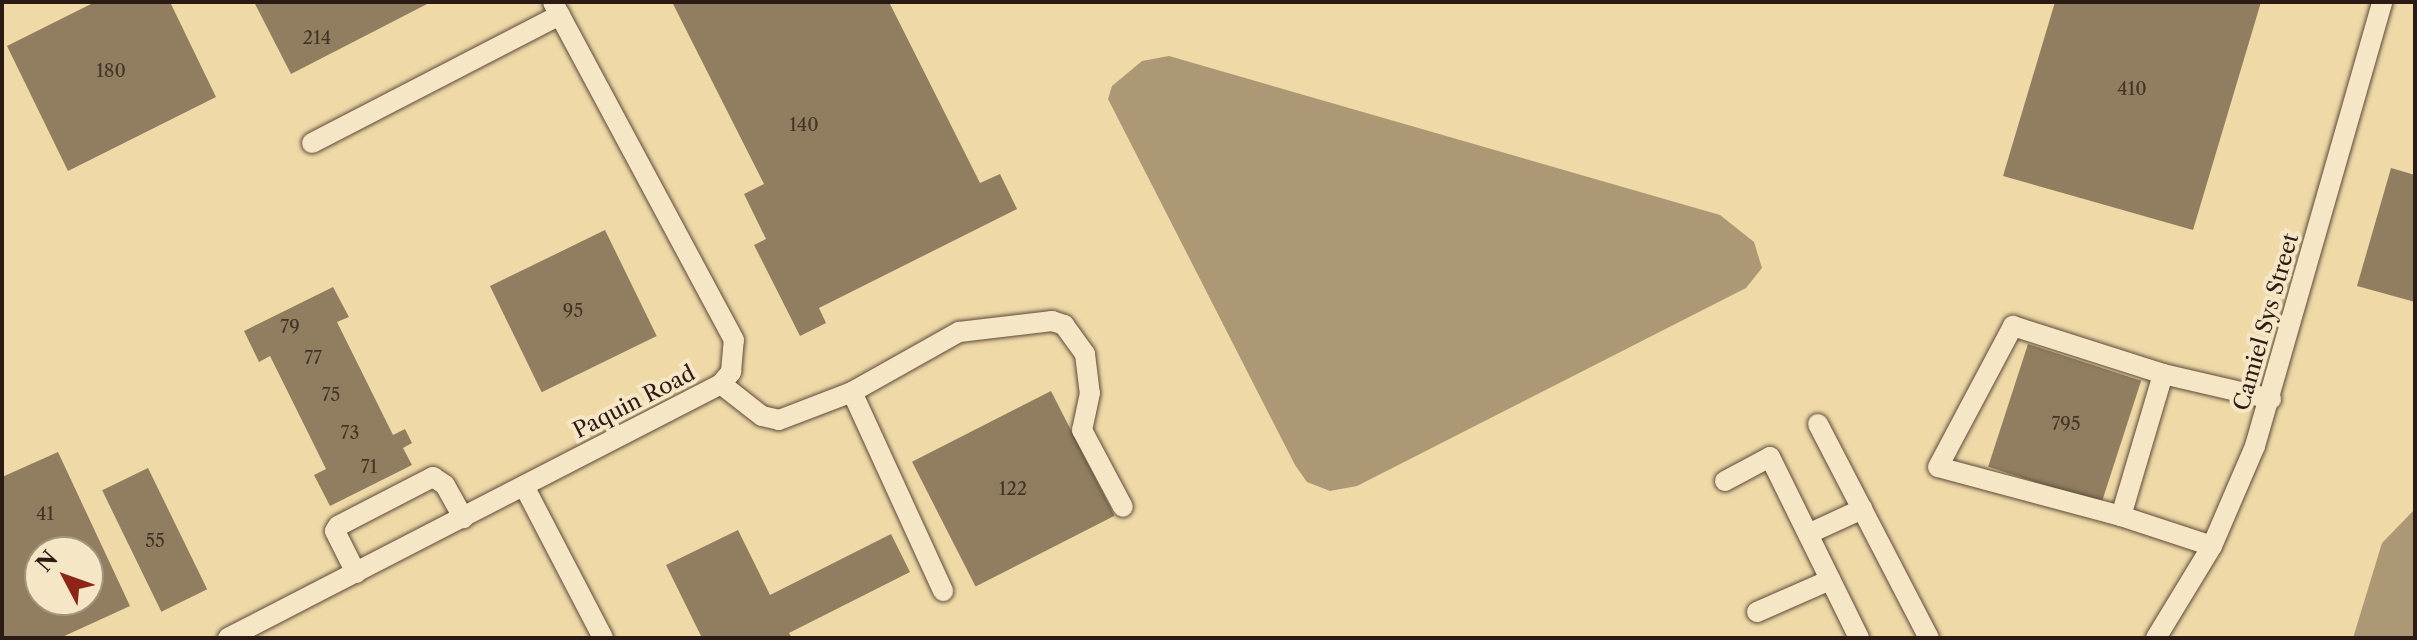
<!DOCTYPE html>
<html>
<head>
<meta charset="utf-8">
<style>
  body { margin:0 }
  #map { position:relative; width:2417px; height:640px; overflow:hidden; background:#efd9a7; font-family:"Libre Caslon Text",serif }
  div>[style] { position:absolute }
  .water>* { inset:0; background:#ac9875 }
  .building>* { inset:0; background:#917e60; transform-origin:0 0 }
  .roads { filter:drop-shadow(0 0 2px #5c4a39) drop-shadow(0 0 2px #5c4a39) }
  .minor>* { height:20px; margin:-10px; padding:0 10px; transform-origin:10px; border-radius:10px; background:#f5e6c6 }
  span { translate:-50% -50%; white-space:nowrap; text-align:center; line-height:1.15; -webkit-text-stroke:8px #f5e6c6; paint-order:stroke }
  .number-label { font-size:18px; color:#443427 }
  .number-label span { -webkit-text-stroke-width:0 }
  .street-label { font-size:22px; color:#2b1b14 }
  .frame { position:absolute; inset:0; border:4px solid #2b1b14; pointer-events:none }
  .north { position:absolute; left:24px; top:536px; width:80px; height:80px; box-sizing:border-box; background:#f5e6c6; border:2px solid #a4957f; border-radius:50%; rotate:311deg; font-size:22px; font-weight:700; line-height:32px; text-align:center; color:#2b1b14 }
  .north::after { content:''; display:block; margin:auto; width:28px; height:36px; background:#8f2418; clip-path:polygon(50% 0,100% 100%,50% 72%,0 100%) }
</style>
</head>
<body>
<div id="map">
  <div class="water">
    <i style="clip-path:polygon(1169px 56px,1720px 215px,1754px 242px,1762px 268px,1746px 288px,1357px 486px,1330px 491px,1307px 482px,1295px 465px,1108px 99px,1112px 86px,1142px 61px)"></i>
    <i style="clip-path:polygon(2415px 509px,2415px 638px,2353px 638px,2382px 543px)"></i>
  </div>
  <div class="building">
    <i style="clip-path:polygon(95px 2px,170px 2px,216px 97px,68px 171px,7px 46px)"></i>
    <i style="clip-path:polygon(254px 2px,431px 2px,291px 74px)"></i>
    <i style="clip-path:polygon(672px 2px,889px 2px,980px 183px,1000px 174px,1017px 209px,819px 308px,826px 323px,800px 336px,754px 245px,766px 239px,744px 194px,764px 184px)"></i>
    <i style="clip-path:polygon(2055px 2px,2261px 2px,2193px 230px,2003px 176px)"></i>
    <i style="clip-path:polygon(2391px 168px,2415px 175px,2415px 302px,2357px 286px)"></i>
    <i style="left:605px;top:230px;width:118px;height:128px;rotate:64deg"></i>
    <i style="clip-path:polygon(333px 287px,349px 317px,337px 322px,393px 435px,405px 429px,412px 443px,403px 448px,412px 465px,330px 506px,314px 475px,326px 469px,270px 356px,259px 362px,244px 331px)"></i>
    <i style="left:2028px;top:344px;width:119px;height:129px;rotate:18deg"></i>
    <i style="left:1051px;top:391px;width:140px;height:156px;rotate:63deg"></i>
    <i style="clip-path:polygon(evenodd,58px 452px,130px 606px,60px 638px,2px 638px,2px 477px,58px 452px,40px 552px,88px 552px,88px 600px,40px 600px,40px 552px)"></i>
    <i style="left:148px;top:468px;width:135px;height:51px;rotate:64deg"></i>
    <i style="clip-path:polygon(738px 530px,770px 595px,891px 534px,910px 572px,789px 633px,792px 638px,702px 638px,666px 565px)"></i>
  </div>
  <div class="roads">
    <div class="minor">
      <i style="left:312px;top:143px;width:279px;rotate:-27.3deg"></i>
      <i style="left:721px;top:384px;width:52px;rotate:38deg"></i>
      <i style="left:762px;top:416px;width:17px;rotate:13deg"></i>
      <i style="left:779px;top:420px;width:78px;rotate:-21deg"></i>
      <i style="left:852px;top:392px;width:123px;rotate:-29.3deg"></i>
      <i style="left:959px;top:332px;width:94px;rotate:-6.7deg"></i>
      <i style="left:1052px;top:321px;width:13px;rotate:18deg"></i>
      <i style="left:1064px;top:325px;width:36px;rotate:54deg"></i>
      <i style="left:1085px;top:354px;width:39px;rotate:83deg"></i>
      <i style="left:1090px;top:393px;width:38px;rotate:102deg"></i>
      <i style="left:1082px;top:430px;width:87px;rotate:62deg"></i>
      <i style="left:852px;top:392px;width:219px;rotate:65.4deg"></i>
      <i style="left:1818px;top:424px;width:241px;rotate:62.6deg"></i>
      <i style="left:1725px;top:481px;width:51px;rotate:-28.1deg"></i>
      <i style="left:1770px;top:457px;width:202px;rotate:63.8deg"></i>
      <i style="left:524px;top:486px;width:171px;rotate:62.5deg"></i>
      <i style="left:2121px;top:516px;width:189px;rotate:-165deg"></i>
      <i style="left:1938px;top:467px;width:160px;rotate:-62deg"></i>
      <i style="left:2013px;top:326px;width:157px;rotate:17.7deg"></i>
      <i style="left:1808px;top:534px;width:60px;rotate:-24.8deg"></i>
      <i style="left:2212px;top:546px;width:96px;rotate:-161.8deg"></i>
      <i style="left:2121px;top:516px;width:148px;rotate:-73.5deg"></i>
      <i style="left:2163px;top:374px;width:111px;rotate:13deg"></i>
      <i style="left:356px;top:573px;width:47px;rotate:-116.6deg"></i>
      <i style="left:335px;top:531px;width:6px;rotate:-59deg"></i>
      <i style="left:338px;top:526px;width:107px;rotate:-27.3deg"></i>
      <i style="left:433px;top:477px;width:14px;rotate:34deg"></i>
      <i style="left:445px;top:485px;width:38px;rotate:61deg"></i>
      <i style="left:1757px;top:612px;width:80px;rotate:-23.7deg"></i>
      <i style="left:228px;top:638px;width:555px;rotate:-27.26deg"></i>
      <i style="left:721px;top:384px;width:16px;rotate:-50deg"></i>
      <i style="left:731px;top:372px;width:32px;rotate:-85deg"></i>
      <i style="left:734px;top:340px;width:383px;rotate:-118.2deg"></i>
      <i style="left:2156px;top:638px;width:108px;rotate:-58.7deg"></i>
      <i style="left:2212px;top:546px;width:109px;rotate:-66.7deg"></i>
      <i style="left:2255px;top:446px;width:462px;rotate:-74deg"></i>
    </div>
  </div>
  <div class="number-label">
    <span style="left:317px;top:38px">214</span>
    <span style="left:111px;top:71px">180</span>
    <span style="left:2132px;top:89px">410</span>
    <span style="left:804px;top:125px">140</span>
    <span style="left:573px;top:311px">95</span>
    <span style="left:290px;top:327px">79</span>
    <span style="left:313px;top:358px">77</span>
    <span style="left:331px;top:395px">75</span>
    <span style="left:2066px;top:424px">795</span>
    <span style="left:350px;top:433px">73</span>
    <span style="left:369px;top:467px">71</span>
    <span style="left:1013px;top:489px">122</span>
    <span style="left:45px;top:514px">41</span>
    <span style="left:155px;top:541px">55</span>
  </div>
  <div class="street-label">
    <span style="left:2266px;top:322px;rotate:-74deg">Camiel Sys Street</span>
    <span style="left:634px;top:402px;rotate:-27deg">Paquin Road</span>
  </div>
  <div class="frame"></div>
  <div class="north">N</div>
</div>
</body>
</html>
